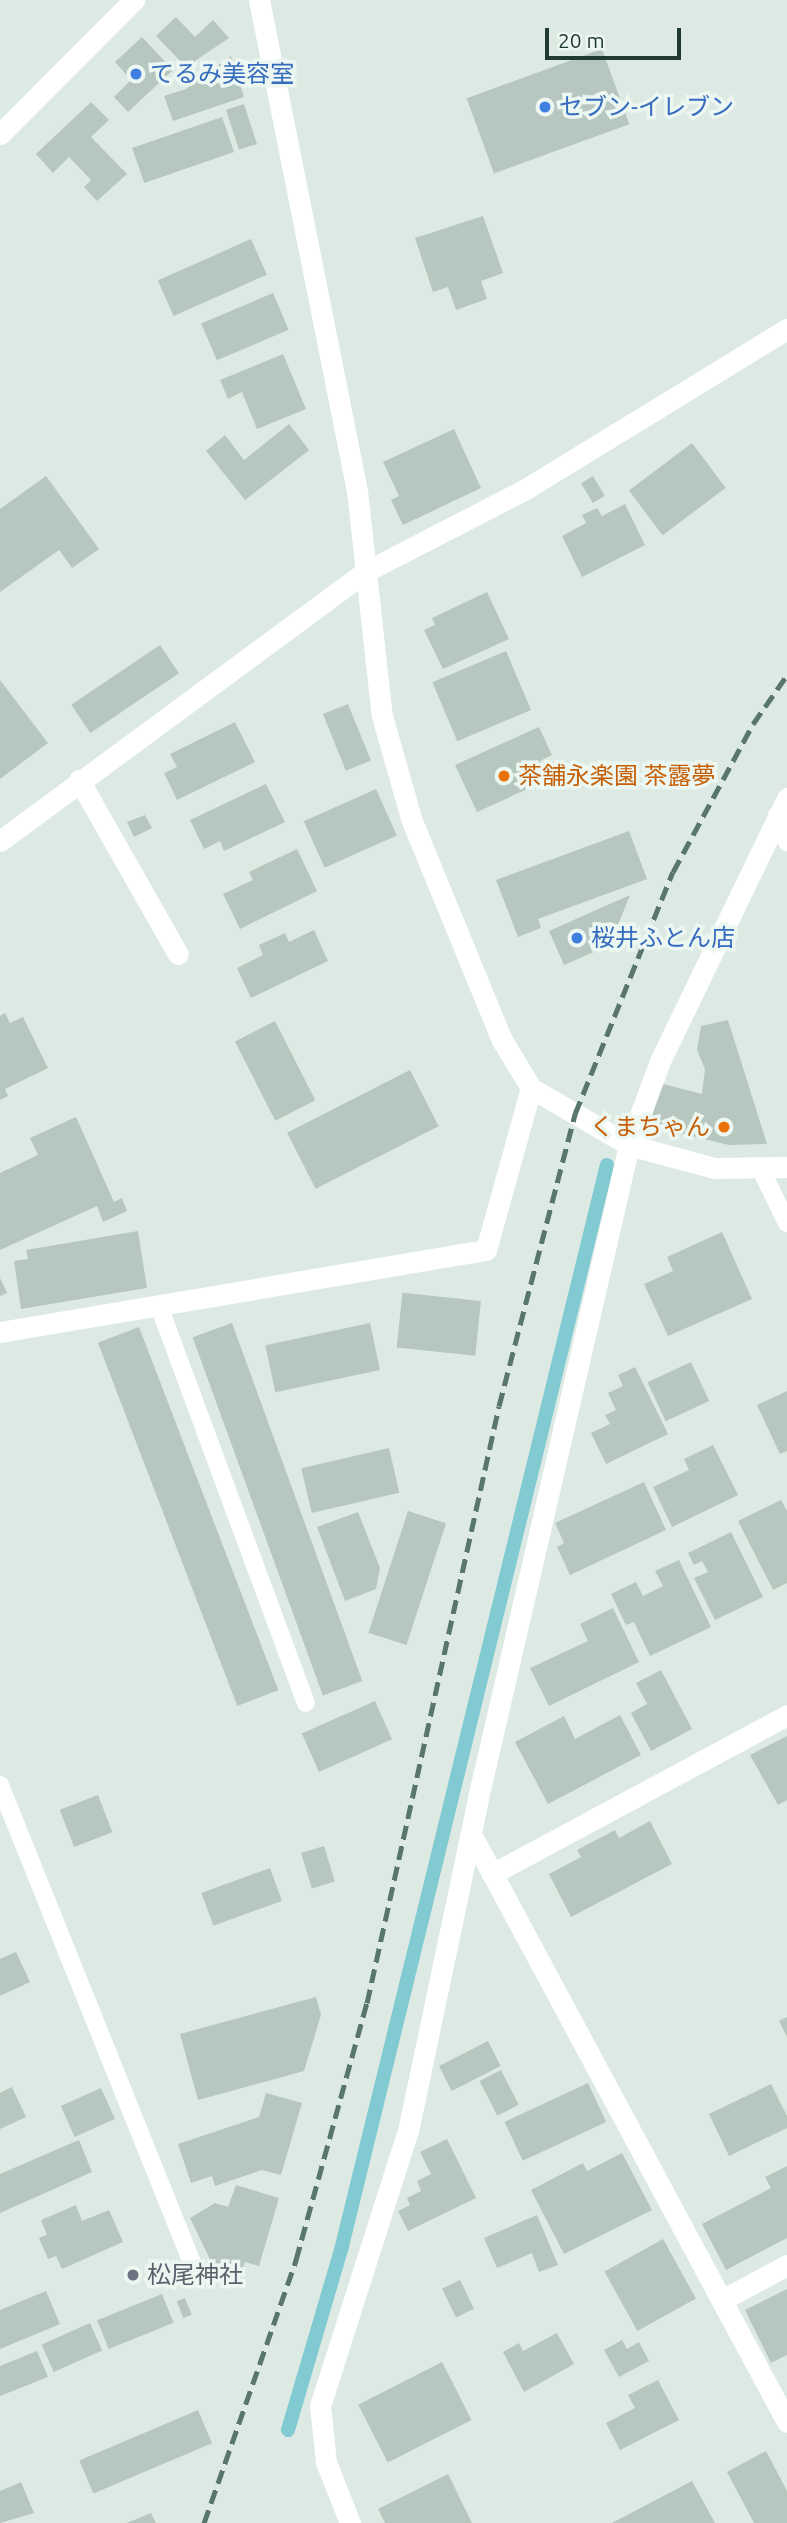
<!DOCTYPE html>
<html>
<head>
<meta charset="utf-8">
<style>
  body { margin:0 }
  #map { position:relative; width:787px; height:2523px; overflow:hidden; background:#ddeae3; font-family:Ubuntu,"Noto Sans JP",sans-serif }
  div>[style] { position:absolute }
  .stream>* { height:14px; margin:-7px; padding:0 7px; transform-origin:7px; border-radius:7px; background:#81cad2 }
  .building>* { inset:0; background:#b5c7bf; transform-origin:0 0 }
  .service>* { height:18px; margin:-9px; padding:0 9px; transform-origin:9px; border-radius:9px; background:#fff }
  .minor>* { height:21px; margin:-10.5px; padding:0 10.5px; transform-origin:10.5px; border-radius:10.5px; background:#fff }
  .tertiary>* { height:21px; margin:-10.5px; padding:0 10.5px; transform-origin:10.5px; border-radius:10.5px; background:#fff }
  .rail>* { height:5px; margin-top:-2.5px; transform-origin:0; background:repeating-linear-gradient(90deg,#58766c 0 14px,transparent 0 21px) }
  .dots>* { width:19px; height:19px; translate:-50% -50%; box-sizing:border-box; border:4px solid #edf7f1; border-radius:50% }
  span { translate:-50% -50%; white-space:nowrap; text-align:center; line-height:1.15; -webkit-text-stroke:7px #edf7f1; paint-order:stroke }
  .shop-label { font-size:24px; color:#366cbe }
  .left { translate:0 -50%; text-align:left }
  .food-label { font-size:24px; color:#c56008 }
  .right { translate:-100% -50%; text-align:right }
  .worship-label { font-size:24px; color:#5b616d }
  .scale { position:absolute; left:545px; top:28px; width:136px; height:32px; box-sizing:border-box; border:4px solid #1e3a31; border-top:0; padding-left:9px; font-size:21px; line-height:24px; white-space:nowrap; color:#1e3a31; -webkit-text-stroke:5px #edf7f1; paint-order:stroke }
</style>
</head>
<body>
<div id="map">
  <div class="stream">
    <i style="left:288px;top:2430px;width:192px;rotate:-73.6deg"></i>
    <i style="left:342px;top:2246px;width:1113px;rotate:-76.23deg"></i>
  </div>
  <div class="building">
    <i style="clip-path:polygon(176px 17px,195px 37px,213px 20px,229px 38px,186px 67px,156px 36px)"></i>
    <i style="clip-path:polygon(142px 37px,173px 70px,128px 112px,114px 97px,131px 80px,115px 62px)"></i>
    <i style="left:602px;top:49px;width:80px;height:144px;rotate:70deg"></i>
    <i style="clip-path:polygon(231px 56px,244px 97px,173px 121px,164px 96px,186px 89px)"></i>
    <i style="clip-path:polygon(91px 102px,109px 120px,91px 137px,127px 174px,97px 201px,84px 187px,91px 180px,69px 157px,53px 173px,36px 154px)"></i>
    <i style="left:244px;top:104px;width:42px;height:19px;rotate:72deg"></i>
    <i style="left:222px;top:117px;width:37px;height:95px;rotate:71deg"></i>
    <i style="clip-path:polygon(483px 216px,503px 273px,481px 281px,487px 299px,456px 310px,448px 287px,433px 292px,415px 238px)"></i>
    <i style="left:251px;top:239px;width:39px;height:102px;rotate:66deg"></i>
    <i style="left:273px;top:293px;width:40px;height:78px;rotate:67deg"></i>
    <i style="clip-path:polygon(283px 354px,306px 409px,257px 429px,242px 392px,228px 399px,220px 380px)"></i>
    <i style="clip-path:polygon(289px 424px,309px 450px,245px 500px,206px 451px,225px 435px,244px 460px)"></i>
    <i style="clip-path:polygon(454px 429px,481px 488px,403px 525px,391px 500px,399px 496px,383px 462px)"></i>
    <i style="left:692px;top:443px;width:56px;height:79px;rotate:53deg"></i>
    <i style="clip-path:polygon(46px 476px,99px 549px,72px 568px,59px 550px,0 592px,0 509px)"></i>
    <i style="left:593px;top:476px;width:23px;height:14px;rotate:59deg"></i>
    <i style="clip-path:polygon(625px 504px,645px 545px,582px 577px,562px 536px,586px 523px,582px 515px,597px 508px,602px 516px)"></i>
    <i style="clip-path:polygon(487px 592px,509px 639px,443px 669px,424px 630px,435px 625px,432px 618px)"></i>
    <i style="left:160px;top:645px;width:34px;height:107px;rotate:56deg"></i>
    <i style="left:506px;top:651px;width:64px;height:80px;rotate:67deg"></i>
    <i style="clip-path:polygon(0 680px,48px 743px,0 779px)"></i>
    <i style="left:348px;top:704px;width:61px;height:27px;rotate:68deg"></i>
    <i style="clip-path:polygon(235px 722px,255px 762px,177px 800px,164px 773px,177px 767px,170px 754px)"></i>
    <i style="clip-path:polygon(539px 727px,552px 755px,540px 761px,549px 779px,477px 812px,455px 765px)"></i>
    <i style="clip-path:polygon(266px 784px,285px 822px,224px 851px,220px 841px,204px 849px,190px 820px)"></i>
    <i style="left:376px;top:789px;width:51px;height:79px;rotate:66deg"></i>
    <i style="clip-path:polygon(145px 815px,152px 828px,134px 837px,127px 822px)"></i>
    <i style="clip-path:polygon(629px 831px,647px 879px,538px 919px,541px 928px,518px 937px,496px 880px)"></i>
    <i style="clip-path:polygon(297px 849px,317px 891px,240px 929px,223px 894px,253px 880px,249px 872px)"></i>
    <i style="clip-path:polygon(630px 895px,610px 945px,564px 965px,549px 931px)"></i>
    <i style="clip-path:polygon(314px 930px,328px 961px,251px 998px,237px 968px,263px 955px,259px 945px,285px 933px,289px 942px)"></i>
    <i style="clip-path:polygon(5px 1013px,10px 1023px,23px 1017px,48px 1068px,5px 1089px,8px 1096px,0 1100px,0 1016px)"></i>
    <i style="clip-path:polygon(728px 1020px,767px 1144px,729px 1145px,650px 1126px,659px 1083px,702px 1094px,705px 1069px,697px 1050px,701px 1026px)"></i>
    <i style="left:275px;top:1021px;width:89px;height:45px;rotate:63deg"></i>
    <i style="left:410px;top:1070px;width:63px;height:138px;rotate:63deg"></i>
    <i style="clip-path:polygon(76px 1117px,114px 1202px,122px 1198px,127px 1211px,103px 1222px,97px 1206px,0 1250px,0 1173px,38px 1155px,30px 1138px)"></i>
    <i style="clip-path:polygon(138px 1231px,147px 1288px,21px 1309px,14px 1261px,28px 1259px,26px 1250px)"></i>
    <i style="clip-path:polygon(722px 1232px,752px 1299px,668px 1336px,644px 1284px,673px 1271px,667px 1257px)"></i>
    <i style="clip-path:polygon(0 1278px,7px 1293px,0 1296px)"></i>
    <i style="left:481px;top:1301px;width:55px;height:79px;rotate:96deg"></i>
    <i style="left:232px;top:1323px;width:381px;height:42px;rotate:70deg"></i>
    <i style="left:370px;top:1323px;width:48px;height:107px;rotate:78deg"></i>
    <i style="left:139px;top:1327px;width:389px;height:44px;rotate:69deg"></i>
    <i style="left:691px;top:1362px;width:43px;height:48px;rotate:65deg"></i>
    <i style="clip-path:polygon(635px 1367px,668px 1434px,606px 1464px,591px 1433px,610px 1424px,605px 1415px,616px 1410px,608px 1393px,623px 1386px,618px 1375px)"></i>
    <i style="clip-path:polygon(787px 1391px,787px 1451px,780px 1454px,757px 1405px)"></i>
    <i style="clip-path:polygon(713px 1445px,738px 1495px,672px 1527px,653px 1487px,689px 1470px,684px 1459px)"></i>
    <i style="left:389px;top:1448px;width:46px;height:90px;rotate:77deg"></i>
    <i style="clip-path:polygon(644px 1482px,666px 1530px,570px 1575px,557px 1547px,564px 1543px,555px 1523px)"></i>
    <i style="clip-path:polygon(781px 1500px,787px 1511px,787px 1583px,773px 1590px,738px 1521px)"></i>
    <i style="left:408px;top:1511px;width:40px;height:128px;rotate:18deg"></i>
    <i style="clip-path:polygon(358px 1512px,380px 1568px,376px 1589px,345px 1601px,317px 1527px)"></i>
    <i style="clip-path:polygon(731px 1532px,763px 1597px,715px 1620px,694px 1578px,708px 1572px,702px 1561px,694px 1565px,688px 1553px)"></i>
    <i style="clip-path:polygon(679px 1560px,711px 1627px,650px 1656px,634px 1622px,626px 1625px,611px 1594px,636px 1582px,643px 1596px,663px 1586px,655px 1571px)"></i>
    <i style="clip-path:polygon(613px 1608px,639px 1662px,549px 1706px,530px 1668px,588px 1641px,580px 1624px)"></i>
    <i style="clip-path:polygon(661px 1670px,692px 1729px,651px 1751px,631px 1713px,647px 1704px,636px 1683px)"></i>
    <i style="left:375px;top:1701px;width:42px;height:80px;rotate:66deg"></i>
    <i style="clip-path:polygon(620px 1715px,641px 1755px,548px 1804px,515px 1742px,564px 1716px,575px 1739px)"></i>
    <i style="clip-path:polygon(787px 1736px,787px 1800px,778px 1805px,750px 1755px)"></i>
    <i style="left:98px;top:1795px;width:40px;height:41px;rotate:69deg"></i>
    <i style="clip-path:polygon(650px 1821px,672px 1864px,571px 1917px,549px 1874px,581px 1857px,577px 1850px,615px 1830px,619px 1838px)"></i>
    <i style="left:324px;top:1846px;width:37px;height:24px;rotate:73deg"></i>
    <i style="left:270px;top:1868px;width:35px;height:73px;rotate:70deg"></i>
    <i style="clip-path:polygon(16px 1952px,30px 1982px,0 1996px,0 1959px)"></i>
    <i style="clip-path:polygon(316px 1997px,321px 2015px,304px 2071px,198px 2100px,180px 2034px)"></i>
    <i style="clip-path:polygon(787px 2017px,787px 2037px,779px 2021px)"></i>
    <i style="left:488px;top:2041px;width:28px;height:55px;rotate:63deg"></i>
    <i style="left:501px;top:2070px;width:39px;height:24px;rotate:63deg"></i>
    <i style="left:588px;top:2083px;width:43px;height:92px;rotate:65deg"></i>
    <i style="clip-path:polygon(771px 2084px,787px 2116px,787px 2128px,729px 2156px,709px 2114px)"></i>
    <i style="clip-path:polygon(12px 2087px,26px 2117px,0 2129px,0 2093px)"></i>
    <i style="left:101px;top:2088px;width:34px;height:44px;rotate:66deg"></i>
    <i style="clip-path:polygon(266px 2093px,302px 2103px,281px 2175px,262px 2170px,215px 2186px,212px 2176px,191px 2183px,178px 2144px,259px 2117px)"></i>
    <i style="clip-path:polygon(447px 2139px,476px 2198px,408px 2231px,398px 2211px,410px 2205px,407px 2198px,421px 2191px,417px 2181px,431px 2174px,420px 2152px)"></i>
    <i style="clip-path:polygon(79px 2140px,92px 2172px,0 2213px,0 2174px)"></i>
    <i style="clip-path:polygon(622px 2153px,652px 2210px,564px 2254px,531px 2190px,583px 2163px,587px 2171px)"></i>
    <i style="clip-path:polygon(787px 2166px,787px 2238px,726px 2270px,702px 2224px,771px 2188px,765px 2177px)"></i>
    <i style="clip-path:polygon(236px 2185px,279px 2198px,259px 2266px,245px 2262px,237px 2285px,220px 2280px,190px 2218px,215px 2203px,228px 2207px)"></i>
    <i style="clip-path:polygon(76px 2205px,82px 2221px,109px 2210px,123px 2242px,62px 2269px,56px 2256px,48px 2259px,39px 2238px,47px 2235px,41px 2220px)"></i>
    <i style="clip-path:polygon(537px 2215px,558px 2265px,539px 2272px,532px 2253px,497px 2268px,484px 2238px)"></i>
    <i style="left:663px;top:2239px;width:68px;height:67px;rotate:61deg"></i>
    <i style="left:460px;top:2280px;width:32px;height:20px;rotate:64deg"></i>
    <i style="clip-path:polygon(787px 2289px,787px 2355px,771px 2363px,745px 2310px)"></i>
    <i style="clip-path:polygon(46px 2291px,60px 2324px,0 2349px,0 2310px)"></i>
    <i style="left:162px;top:2294px;width:31px;height:70px;rotate:68deg"></i>
    <i style="left:185px;top:2298px;width:18px;height:9px;rotate:68deg"></i>
    <i style="left:90px;top:2323px;width:30px;height:53px;rotate:66deg"></i>
    <i style="clip-path:polygon(557px 2333px,574px 2364px,524px 2392px,503px 2352px,519px 2343px,523px 2351px)"></i>
    <i style="clip-path:polygon(622px 2340px,627px 2349px,639px 2342px,649px 2361px,619px 2377px,604px 2350px)"></i>
    <i style="clip-path:polygon(37px 2351px,48px 2377px,0 2396px,0 2366px)"></i>
    <i style="left:442px;top:2362px;width:65px;height:94px;rotate:63deg"></i>
    <i style="clip-path:polygon(658px 2380px,679px 2420px,620px 2450px,606px 2423px,635px 2408px,628px 2395px)"></i>
    <i style="left:198px;top:2410px;width:36px;height:129px;rotate:67deg"></i>
    <i style="clip-path:polygon(766px 2451px,787px 2491px,787px 2523px,754px 2523px,727px 2472px)"></i>
    <i style="clip-path:polygon(448px 2474px,472px 2523px,385px 2523px,378px 2509px)"></i>
    <i style="clip-path:polygon(692px 2481px,715px 2523px,612px 2523px)"></i>
    <i style="clip-path:polygon(21px 2482px,34px 2513px,0 2523px,0 2491px)"></i>
    <i style="clip-path:polygon(151px 2513px,156px 2523px,127px 2523px)"></i>
  </div>
  <div class="service">
    <i style="left:777px;top:815px;width:29px;rotate:70deg"></i>
    <i style="left:761px;top:1170px;width:59px;rotate:63.9deg"></i>
    <i style="left:159px;top:1306px;width:423px;rotate:69.7deg"></i>
    <i style="left:0;top:1785px;width:528px;rotate:68.1deg"></i>
  </div>
  <div class="minor">
    <i style="left:0;top:134px;width:190px;rotate:-45deg"></i>
    <i style="left:79px;top:780px;width:200px;rotate:60.4deg"></i>
    <i style="left:0;top:841px;width:451px;rotate:-36.4deg"></i>
    <i style="left:363px;top:573px;width:181px;rotate:-27.3deg"></i>
    <i style="left:524px;top:490px;width:308px;rotate:-31.5deg"></i>
    <i style="left:0;top:1332px;width:493px;rotate:-9.6deg"></i>
    <i style="left:486px;top:1250px;width:168px;rotate:-74.5deg"></i>
    <i style="left:472px;top:1836px;width:665px;rotate:61.74deg"></i>
    <i style="left:492px;top:1874px;width:335px;rotate:-28.3deg"></i>
    <i style="left:722px;top:2300px;width:74px;rotate:-28.3deg"></i>
    <i style="left:350px;top:2523px;width:66px;rotate:-111.5deg"></i>
    <i style="left:326px;top:2462px;width:56px;rotate:-96.1deg"></i>
    <i style="left:320px;top:2406px;width:289px;rotate:-72.3deg"></i>
    <i style="left:408px;top:2131px;width:340px;rotate:-78.1deg"></i>
    <i style="left:478px;top:1798px;width:670px;rotate:-76.98deg"></i>
    <i style="left:629px;top:1145px;width:90px;rotate:-69.7deg"></i>
    <i style="left:660px;top:1061px;width:292px;rotate:-64.2deg"></i>
  </div>
  <div class="tertiary">
    <i style="left:259px;top:0;width:501px;rotate:78.71deg"></i>
    <i style="left:357px;top:491px;width:226px;rotate:83.7deg"></i>
    <i style="left:382px;top:716px;width:109px;rotate:74.1deg"></i>
    <i style="left:412px;top:821px;width:237px;rotate:67.7deg"></i>
    <i style="left:502px;top:1040px;width:56px;rotate:58.9deg"></i>
    <i style="left:531px;top:1088px;width:113px;rotate:30.2deg"></i>
    <i style="left:629px;top:1145px;width:88px;rotate:15.1deg"></i>
    <i style="left:714px;top:1168px;width:73px;rotate:-0.8deg"></i>
  </div>
  <div class="rail">
    <i style="left:204px;top:2523px;width:279px;rotate:-70.7deg"></i>
    <i style="left:296px;top:2260px;width:267px;rotate:-74.6deg"></i>
    <i style="left:367px;top:2003px;width:611px;rotate:-77.53deg"></i>
    <i style="left:499px;top:1406px;width:302px;rotate:-75.4deg"></i>
    <i style="left:575px;top:1114px;width:261px;rotate:-68deg"></i>
    <i style="left:673px;top:872px;width:168px;rotate:-61.6deg"></i>
    <i style="left:753px;top:724px;width:60px;rotate:-55.2deg"></i>
  </div>
  <div class="dots">
    <i style="left:136px;top:74px;background:#3f7fe0"></i>
    <i style="left:545px;top:107px;background:#3f7fe0"></i>
    <i style="left:504px;top:776px;background:#e8710a"></i>
    <i style="left:577px;top:938px;background:#3f7fe0"></i>
    <i style="left:724px;top:1127px;background:#e8710a"></i>
    <i style="left:133px;top:2275px;background:#6b7280"></i>
  </div>
  <div class="shop-label">
    <span class="left" style="left:150px;top:74px">てるみ美容室</span>
    <span class="left" style="left:559px;top:107px">セブン-イレブン</span>
    <span class="left" style="left:591px;top:938px">桜井ふとん店</span>
  </div>
  <div class="food-label">
    <span class="left" style="left:518px;top:776px">茶舗永楽園 茶露夢</span>
    <span class="right" style="left:710px;top:1127px">くまちゃん</span>
  </div>
  <div class="worship-label">
    <span class="left" style="left:147px;top:2275px">松尾神社</span>
  </div>
  <div class="scale">20 m</div>
</div>
</body>
</html>
